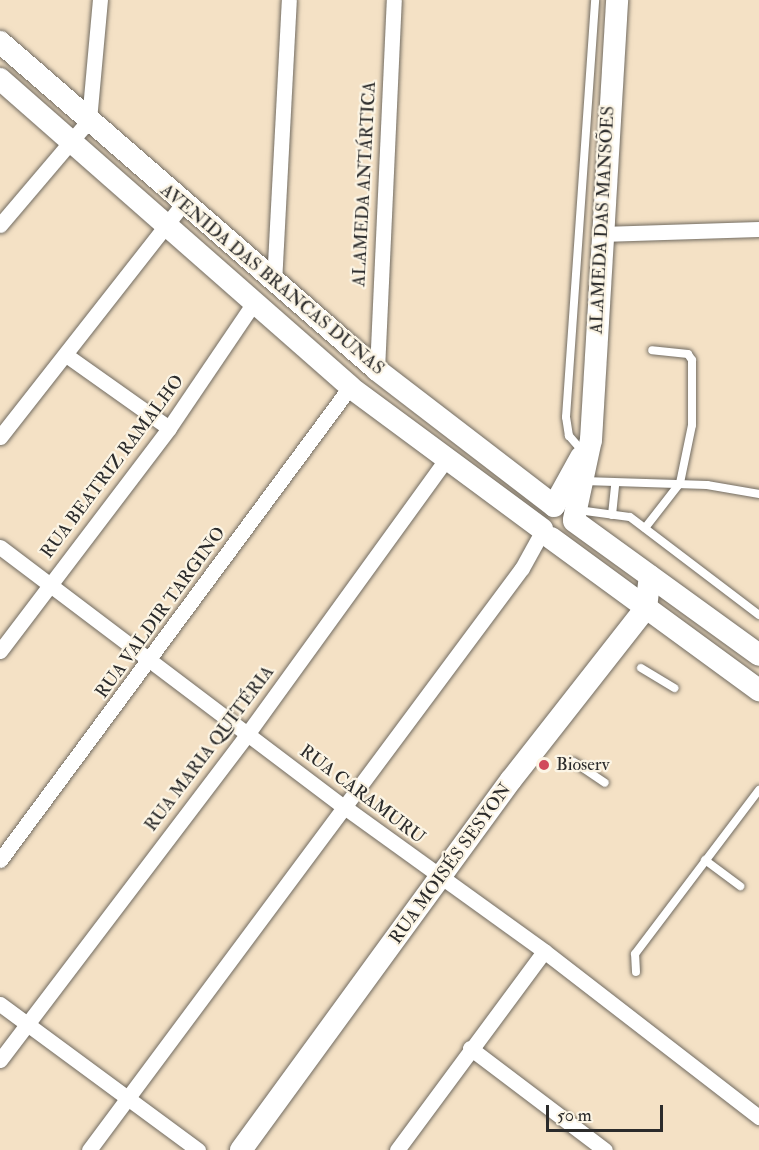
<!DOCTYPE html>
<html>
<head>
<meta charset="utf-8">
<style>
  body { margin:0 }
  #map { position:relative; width:759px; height:1150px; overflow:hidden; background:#f4e1c5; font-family:"IM FELL Double Pica",serif }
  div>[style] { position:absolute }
  .roads { filter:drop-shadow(0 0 2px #716b61) drop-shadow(0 0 2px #716b61) }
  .lane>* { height:8px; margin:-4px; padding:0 4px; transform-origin:4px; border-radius:4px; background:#fff }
  .street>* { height:15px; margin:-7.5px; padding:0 7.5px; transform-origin:7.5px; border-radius:7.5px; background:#fff }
  .secondary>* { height:22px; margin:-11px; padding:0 11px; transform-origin:11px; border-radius:11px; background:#fff }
  .dots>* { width:16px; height:16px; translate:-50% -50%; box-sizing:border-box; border:3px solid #fcf5e5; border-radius:50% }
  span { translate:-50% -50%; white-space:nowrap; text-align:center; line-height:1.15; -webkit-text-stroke:4.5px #fcf5e5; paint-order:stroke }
  .street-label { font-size:18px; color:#2b2b2b }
  .poi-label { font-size:18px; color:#2b2b2b }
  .left { translate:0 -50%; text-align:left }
  .scale { position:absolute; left:546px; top:1105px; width:117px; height:27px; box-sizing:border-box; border:3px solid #2b2b2b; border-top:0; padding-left:8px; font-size:18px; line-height:21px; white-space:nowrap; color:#2b2b2b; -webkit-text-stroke:4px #fcf5e5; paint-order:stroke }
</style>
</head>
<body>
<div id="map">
  <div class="roads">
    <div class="lane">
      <i style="left:584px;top:453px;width:23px;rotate:-131deg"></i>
      <i style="left:569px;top:436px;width:19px;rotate:-99deg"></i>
      <i style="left:566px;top:417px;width:418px;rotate:-86deg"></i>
      <i style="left:584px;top:481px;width:123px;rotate:1.9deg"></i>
      <i style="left:707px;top:485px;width:53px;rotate:9.8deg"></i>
      <i style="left:578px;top:510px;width:52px;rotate:7.7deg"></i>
      <i style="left:630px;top:517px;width:162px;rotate:37.2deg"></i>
      <i style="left:612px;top:515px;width:31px;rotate:-84deg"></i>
      <i style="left:645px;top:528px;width:57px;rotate:-52.1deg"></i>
      <i style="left:680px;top:483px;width:59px;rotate:-78.3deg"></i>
      <i style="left:692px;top:425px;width:65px;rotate:-90deg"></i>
      <i style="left:692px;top:360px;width:7px;rotate:-124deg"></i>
      <i style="left:688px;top:354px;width:36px;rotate:-174deg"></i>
      <i style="left:641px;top:668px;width:39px;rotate:31deg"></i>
      <i style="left:574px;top:762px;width:37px;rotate:34deg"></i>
      <i style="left:705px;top:860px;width:44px;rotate:36.6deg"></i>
      <i style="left:636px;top:972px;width:18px;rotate:-93deg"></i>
      <i style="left:635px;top:954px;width:206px;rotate:-52.9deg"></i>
    </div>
    <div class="street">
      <i style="left:0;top:225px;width:138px;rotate:-49.7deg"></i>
      <i style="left:89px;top:120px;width:121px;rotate:-84.8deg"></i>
      <i style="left:601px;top:234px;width:158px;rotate:-1.8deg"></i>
      <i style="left:274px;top:283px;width:283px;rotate:-87deg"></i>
      <i style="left:66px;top:355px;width:126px;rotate:35.3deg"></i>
      <i style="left:377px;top:370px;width:370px;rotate:-87.4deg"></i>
      <i style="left:0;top:437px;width:295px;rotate:-51.9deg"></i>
      <i style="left:0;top:547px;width:430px;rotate:37.1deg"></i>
      <i style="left:343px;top:806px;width:248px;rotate:35.8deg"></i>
      <i style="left:544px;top:951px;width:272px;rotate:37.7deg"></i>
      <i style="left:0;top:651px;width:280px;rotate:-52.8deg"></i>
      <i style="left:169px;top:428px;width:150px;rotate:-55.9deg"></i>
      <i style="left:0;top:860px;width:588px;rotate:-53.5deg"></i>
      <i style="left:0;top:1004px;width:246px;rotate:36.4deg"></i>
      <i style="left:470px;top:1048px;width:169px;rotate:37.1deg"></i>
      <i style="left:0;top:1060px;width:410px;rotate:-52.8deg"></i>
      <i style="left:248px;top:733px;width:339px;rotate:-54.1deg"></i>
      <i style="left:89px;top:1150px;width:725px;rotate:-53.35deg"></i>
      <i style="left:522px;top:568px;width:43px;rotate:-61.1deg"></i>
      <i style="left:397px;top:1150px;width:247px;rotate:-53.5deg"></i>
    </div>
    <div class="secondary">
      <i style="left:0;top:42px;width:500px;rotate:41deg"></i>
      <i style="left:377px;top:370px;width:223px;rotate:37.5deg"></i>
      <i style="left:0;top:79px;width:466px;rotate:41.3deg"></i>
      <i style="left:350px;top:387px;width:239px;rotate:36.5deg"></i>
      <i style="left:554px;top:506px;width:56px;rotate:-61.1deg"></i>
      <i style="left:574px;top:519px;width:81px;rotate:-77.9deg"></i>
      <i style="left:591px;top:440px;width:441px;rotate:-86.6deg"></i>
      <i style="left:574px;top:521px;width:228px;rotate:35.9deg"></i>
      <i style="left:551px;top:538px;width:258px;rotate:36.2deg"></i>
      <i style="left:241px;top:1150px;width:458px;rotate:-53.9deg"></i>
      <i style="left:511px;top:780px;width:219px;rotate:-51.9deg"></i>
      <i style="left:646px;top:608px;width:32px;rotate:-83deg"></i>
    </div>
  </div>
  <div class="dots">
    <i style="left:544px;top:765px;background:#d1495b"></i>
  </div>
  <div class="street-label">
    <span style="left:365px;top:184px;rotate:-87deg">ALAMEDA ANTÁRTICA</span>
    <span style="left:603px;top:220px;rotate:-87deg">ALAMEDA DAS MANSÕES</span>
    <span style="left:272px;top:280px;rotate:40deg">AVENIDA DAS BRANCAS DUNAS</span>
    <span style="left:113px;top:467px;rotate:-53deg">RUA BEATRIZ RAMALHO</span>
    <span style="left:161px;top:613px;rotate:-54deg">RUA VALDIR TARGINO</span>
    <span style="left:210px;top:749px;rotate:-53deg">RUA MARIA QUITÉRIA</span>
    <span style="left:362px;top:795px;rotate:37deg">RUA CARAMURU</span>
    <span style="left:451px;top:864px;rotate:-54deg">RUA MOISÉS SESYON</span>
  </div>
  <div class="poi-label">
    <span class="left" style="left:556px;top:765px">Bioserv</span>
  </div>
  <div class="scale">50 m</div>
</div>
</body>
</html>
